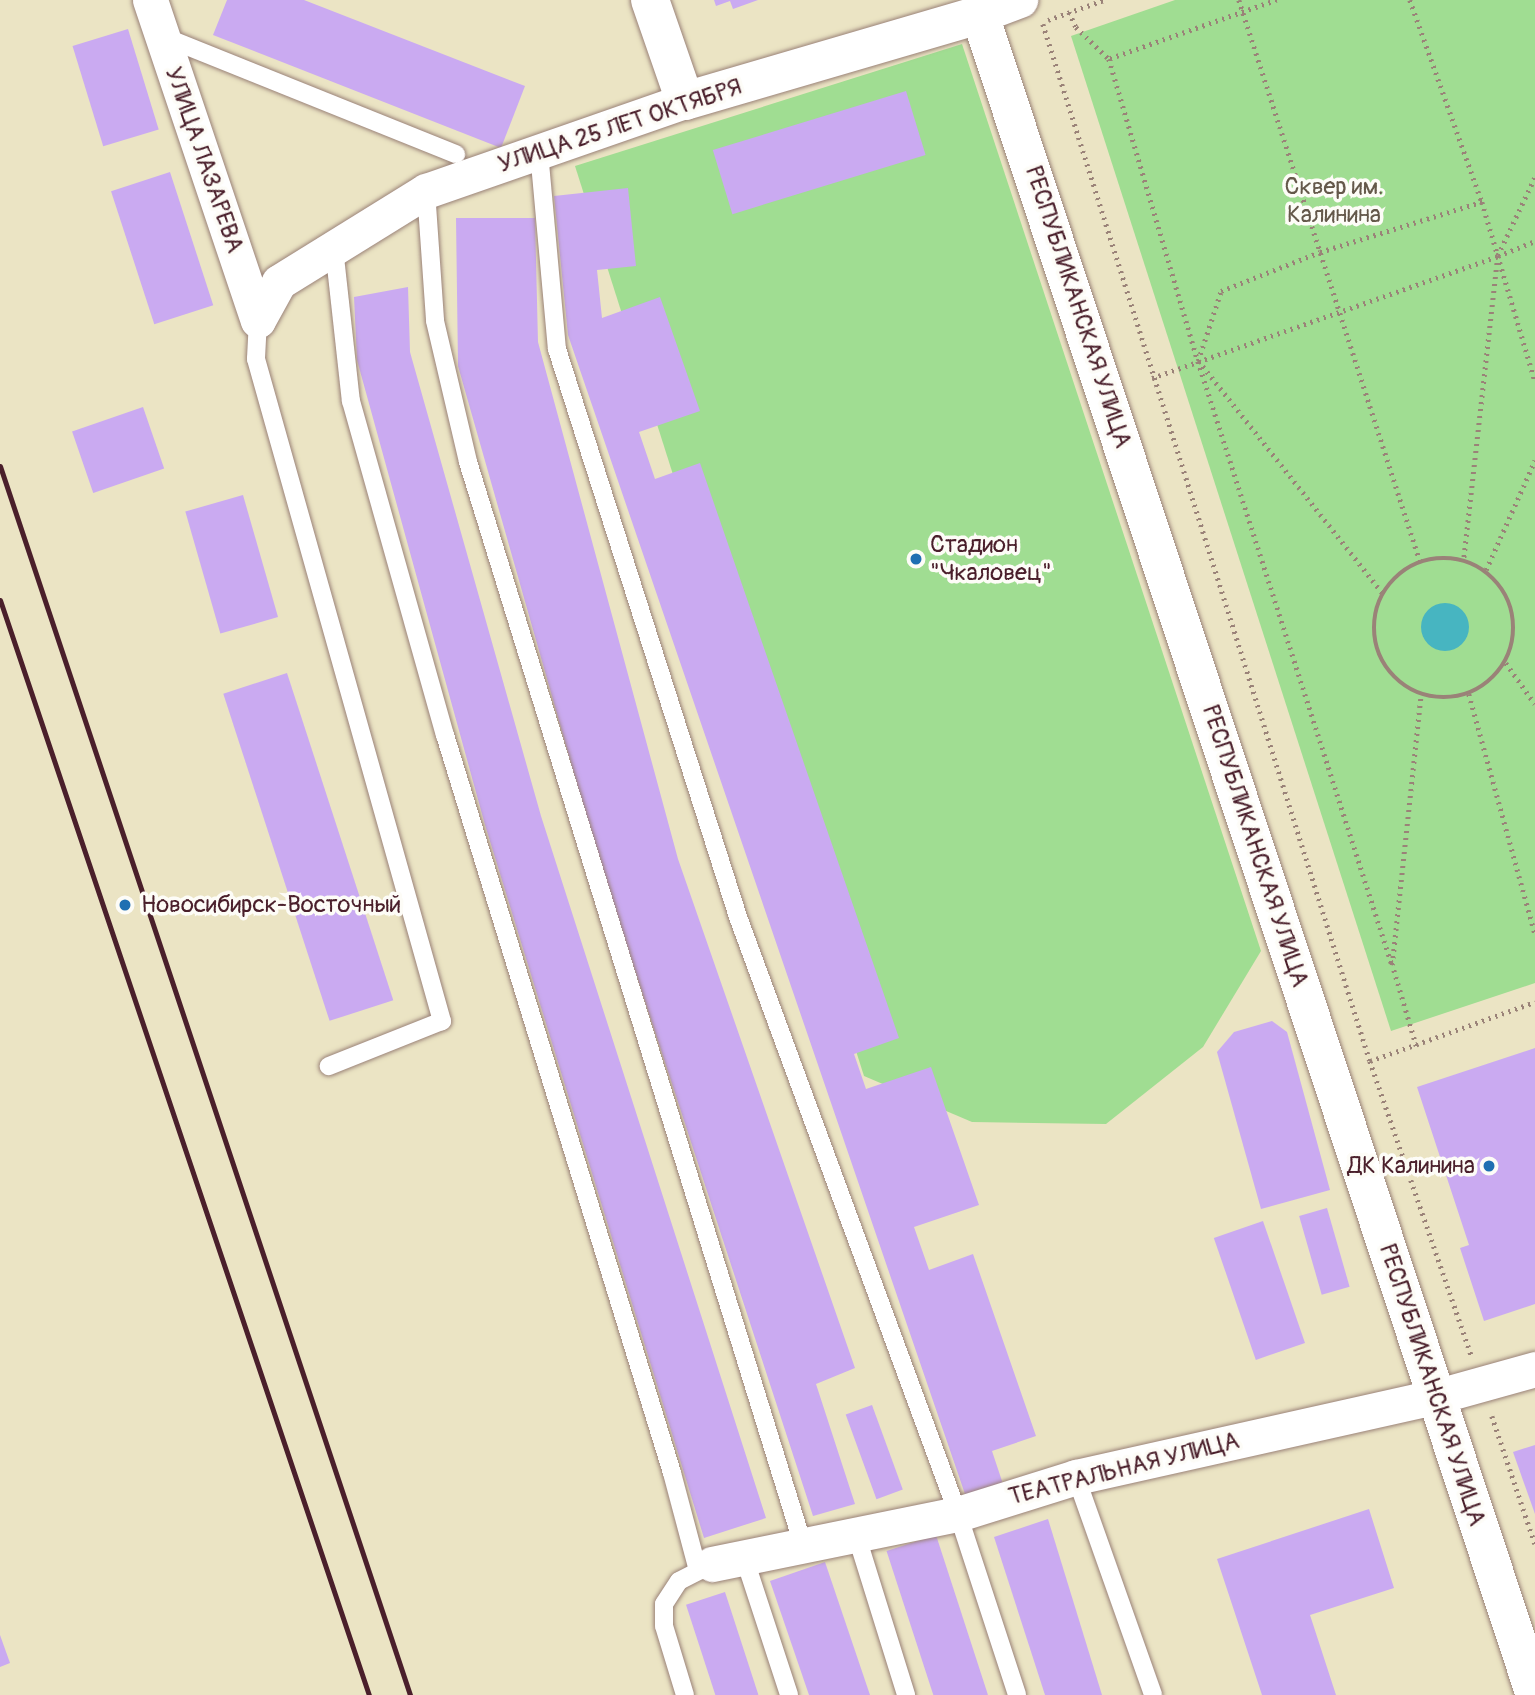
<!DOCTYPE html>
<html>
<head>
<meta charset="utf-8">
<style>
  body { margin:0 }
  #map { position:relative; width:1535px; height:1695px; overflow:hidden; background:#ebe4c4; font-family:Pangolin,sans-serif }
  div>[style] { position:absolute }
  .green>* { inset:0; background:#a0dd92 }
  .water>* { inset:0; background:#47b5c1 }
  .round { border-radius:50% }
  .building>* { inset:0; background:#caaaf1; transform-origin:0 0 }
  .path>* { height:4.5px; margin-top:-2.25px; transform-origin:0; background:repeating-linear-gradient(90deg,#9a8278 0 2px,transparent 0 7px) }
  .path>.ring { margin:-2.25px; padding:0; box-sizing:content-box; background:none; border:4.5px solid #9a8278; border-radius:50% }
  .roads { filter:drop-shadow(0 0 2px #9a8278) drop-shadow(0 0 2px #9a8278) }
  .lane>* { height:18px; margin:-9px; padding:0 9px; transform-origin:9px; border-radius:9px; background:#fff }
  .street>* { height:35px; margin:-17.5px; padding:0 17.5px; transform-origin:17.5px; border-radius:17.5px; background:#fff }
  .secondary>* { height:38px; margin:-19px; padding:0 19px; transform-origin:19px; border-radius:19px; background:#fff }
  .rail>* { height:5px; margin:-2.5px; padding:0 2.5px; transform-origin:2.5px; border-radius:2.5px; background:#4a1f2b }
  .dots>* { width:19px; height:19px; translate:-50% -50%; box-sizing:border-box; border:4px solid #fdfcf7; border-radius:50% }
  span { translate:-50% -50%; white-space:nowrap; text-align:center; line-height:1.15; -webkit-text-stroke:7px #fdfcf7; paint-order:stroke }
  .street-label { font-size:24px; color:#4a1f2b }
  .park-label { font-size:24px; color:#64584a }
  .poi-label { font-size:24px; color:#4a1f2b }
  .left { translate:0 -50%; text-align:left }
  .right { translate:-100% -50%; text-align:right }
</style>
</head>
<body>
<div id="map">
  <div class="green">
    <i style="clip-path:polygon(1175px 0,1535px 0,1535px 983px,1391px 1031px,1071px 36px)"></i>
    <i style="clip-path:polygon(962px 44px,1261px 951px,1203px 1047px,1106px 1124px,972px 1122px,864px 1076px,575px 166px)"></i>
  </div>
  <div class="water">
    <i class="round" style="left:1421px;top:603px;width:48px;height:48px"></i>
  </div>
  <div class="building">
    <i style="clip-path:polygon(227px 0,304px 0,525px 86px,501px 148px,213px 35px)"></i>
    <i style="clip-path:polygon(714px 0,758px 0,733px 9px,730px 1px,716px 6px)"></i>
    <i style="left:128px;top:29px;width:105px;height:58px;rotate:73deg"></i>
    <i style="left:906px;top:91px;width:67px;height:202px;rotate:73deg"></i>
    <i style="left:170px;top:172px;width:140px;height:62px;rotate:72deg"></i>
    <i style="clip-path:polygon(628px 188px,636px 266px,597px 270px,602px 318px,660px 297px,700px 411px,639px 432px,655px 479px,700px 463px,899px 1038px,854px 1054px,866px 1089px,931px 1067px,979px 1205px,914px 1227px,929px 1270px,973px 1254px,1036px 1436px,992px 1451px,1003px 1484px,966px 1497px,568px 335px,554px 196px)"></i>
    <i style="clip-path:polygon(456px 218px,535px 218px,538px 342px,678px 859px,855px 1368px,816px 1384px,855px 1504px,813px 1516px,596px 851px,458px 366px)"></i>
    <i style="clip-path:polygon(408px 287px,410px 352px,541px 816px,766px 1518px,704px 1538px,485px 825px,357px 360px,354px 297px)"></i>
    <i style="left:143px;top:407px;width:65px;height:75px;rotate:71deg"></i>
    <i style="left:243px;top:495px;width:127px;height:60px;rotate:74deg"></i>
    <i style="left:287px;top:673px;width:344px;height:67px;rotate:72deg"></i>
    <i style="clip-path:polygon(1272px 1021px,1287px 1032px,1330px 1190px,1261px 1209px,1217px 1052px,1234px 1032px)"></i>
    <i style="clip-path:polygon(1535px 1048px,1535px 1304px,1484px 1321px,1460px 1248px,1469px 1245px,1417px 1087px)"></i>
    <i style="left:1327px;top:1208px;width:82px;height:29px;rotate:74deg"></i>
    <i style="left:1263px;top:1221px;width:129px;height:52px;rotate:71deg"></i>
    <i style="left:872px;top:1405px;width:90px;height:28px;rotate:70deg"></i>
    <i style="clip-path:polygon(1535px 1445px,1535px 1514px,1513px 1452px)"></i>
    <i style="clip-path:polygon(1369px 1509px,1394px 1588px,1310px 1615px,1336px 1695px,1262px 1695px,1217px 1559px)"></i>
    <i style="clip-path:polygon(1048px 1519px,1102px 1695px,1045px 1695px,994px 1537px)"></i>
    <i style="left:936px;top:1535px;width:168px;height:52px;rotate:72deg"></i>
    <i style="clip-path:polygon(825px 1562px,870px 1695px,809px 1695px,770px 1581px)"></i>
    <i style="left:725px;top:1592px;width:108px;height:41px;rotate:72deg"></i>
    <i style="clip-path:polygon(0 1635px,10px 1663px,0 1667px)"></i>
  </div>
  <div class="path">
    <i style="left:1239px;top:0;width:589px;rotate:72.12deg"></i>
    <i style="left:1277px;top:0;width:178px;rotate:160.6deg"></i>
    <i style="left:1109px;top:59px;width:315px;rotate:73.6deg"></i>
    <i style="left:1198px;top:361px;width:74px;rotate:-71.8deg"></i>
    <i style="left:1221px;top:291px;width:106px;rotate:-21.5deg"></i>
    <i style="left:1320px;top:252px;width:170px;rotate:-17.2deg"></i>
    <i style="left:1410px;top:0;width:214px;rotate:70.4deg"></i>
    <i style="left:1482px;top:202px;width:187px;rotate:73.5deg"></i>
    <i style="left:1069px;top:12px;width:17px;rotate:65deg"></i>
    <i style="left:1076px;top:27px;width:46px;rotate:44.1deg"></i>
    <i style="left:1048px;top:20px;width:59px;rotate:-19.7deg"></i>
    <i style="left:1043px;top:24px;width:1087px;rotate:72.5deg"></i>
    <i style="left:1370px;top:1061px;width:175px;rotate:-19.7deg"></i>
    <i style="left:1535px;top:178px;width:86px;rotate:115.4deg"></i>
    <i style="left:1498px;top:256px;width:40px;rotate:-22deg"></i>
    <i style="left:1152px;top:378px;width:367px;rotate:-19.4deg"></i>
    <i style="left:1498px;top:256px;width:305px;rotate:96.4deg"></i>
    <i class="ring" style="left:1374px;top:558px;width:135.5px;height:135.5px"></i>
    <i style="left:1486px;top:570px;width:120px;rotate:-66deg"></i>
    <i style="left:1382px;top:593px;width:296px;rotate:-128.4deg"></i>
    <i style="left:1198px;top:361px;width:634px;rotate:72.19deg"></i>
    <i style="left:1506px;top:663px;width:50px;rotate:54.7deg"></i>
    <i style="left:1469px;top:694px;width:248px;rotate:74.6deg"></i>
    <i style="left:1416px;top:1046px;width:84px;rotate:-106.5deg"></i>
    <i style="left:1392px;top:965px;width:272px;rotate:-83.9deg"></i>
    <i style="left:1370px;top:1061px;width:311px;rotate:71deg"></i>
    <i style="left:1492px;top:1416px;width:135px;rotate:71.4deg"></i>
  </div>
  <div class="roads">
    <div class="lane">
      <i style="left:162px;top:36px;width:317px;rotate:21.9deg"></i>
      <i style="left:539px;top:152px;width:198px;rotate:84.8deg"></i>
      <i style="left:557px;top:349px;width:596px;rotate:72.32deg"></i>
      <i style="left:738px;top:917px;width:636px;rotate:69.77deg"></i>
      <i style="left:958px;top:1514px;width:190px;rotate:71.9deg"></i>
      <i style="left:426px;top:191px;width:130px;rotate:86deg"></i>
      <i style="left:435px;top:321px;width:145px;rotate:76.8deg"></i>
      <i style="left:468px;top:462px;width:1134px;rotate:72.81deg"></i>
      <i style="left:334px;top:248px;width:154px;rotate:83.7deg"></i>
      <i style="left:351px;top:401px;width:347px;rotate:74.3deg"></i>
      <i style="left:445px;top:735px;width:772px;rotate:72.9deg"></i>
      <i style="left:672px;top:1473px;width:101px;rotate:75.1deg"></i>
      <i style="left:258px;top:320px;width:39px;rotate:93deg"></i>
      <i style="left:256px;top:359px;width:688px;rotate:74.31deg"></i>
      <i style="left:442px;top:1021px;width:122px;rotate:158.3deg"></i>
      <i style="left:1076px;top:1477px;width:231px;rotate:70.5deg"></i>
      <i style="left:856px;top:1534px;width:169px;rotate:72.7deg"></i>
      <i style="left:744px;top:1557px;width:145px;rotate:71.9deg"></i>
      <i style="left:685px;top:1695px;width:72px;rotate:-106.9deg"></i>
      <i style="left:664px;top:1626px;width:22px;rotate:-90deg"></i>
      <i style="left:664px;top:1604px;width:27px;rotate:-57deg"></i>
      <i style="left:679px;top:1581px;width:33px;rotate:-27deg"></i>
    </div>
    <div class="street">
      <i style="left:150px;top:0;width:338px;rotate:71.4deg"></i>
      <i style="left:980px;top:15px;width:43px;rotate:-20.6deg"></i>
      <i style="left:258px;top:320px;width:43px;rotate:-61.1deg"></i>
      <i style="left:279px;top:282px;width:173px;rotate:-31.8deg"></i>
      <i style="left:426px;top:191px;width:274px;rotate:-19.2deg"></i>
      <i style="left:712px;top:1564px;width:251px;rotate:-11.5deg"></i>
      <i style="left:958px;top:1514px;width:124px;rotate:-17.4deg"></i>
      <i style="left:1076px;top:1477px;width:368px;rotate:-12.6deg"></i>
      <i style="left:1435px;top:1397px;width:104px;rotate:-15.6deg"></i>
    </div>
    <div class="secondary">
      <i style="left:650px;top:0;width:107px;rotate:70.9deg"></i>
      <i style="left:685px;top:101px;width:307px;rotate:-16.3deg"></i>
      <i style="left:980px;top:15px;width:1769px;rotate:71.72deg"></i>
    </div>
  </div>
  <div class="rail">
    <i style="left:0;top:466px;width:1296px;rotate:71.55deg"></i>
    <i style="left:0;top:600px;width:1156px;rotate:71.38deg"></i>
  </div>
  <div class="dots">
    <i style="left:916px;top:559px;background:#1f6fb2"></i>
    <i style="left:125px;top:905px;background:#1f6fb2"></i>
    <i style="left:1489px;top:1166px;background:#1f6fb2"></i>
  </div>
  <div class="street-label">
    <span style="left:620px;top:126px;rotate:-18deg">УЛИЦА 25 ЛЕТ ОКТЯБРЯ</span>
    <span style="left:204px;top:160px;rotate:71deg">УЛИЦА ЛАЗАРЕВА</span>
    <span style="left:1078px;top:307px;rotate:72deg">РЕСПУБЛИКАНСКАЯ УЛИЦА</span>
    <span style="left:1255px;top:846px;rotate:72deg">РЕСПУБЛИКАНСКАЯ УЛИЦА</span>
    <span style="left:1432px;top:1385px;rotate:72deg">РЕСПУБЛИКАНСКАЯ УЛИЦА</span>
    <span style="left:1124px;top:1469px;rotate:-14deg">ТЕАТРАЛЬНАЯ УЛИЦА</span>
  </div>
  <div class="park-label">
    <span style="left:1334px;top:201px">Сквер им.<br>Калинина</span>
  </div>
  <div class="poi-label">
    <span class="left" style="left:930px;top:559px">Стадион<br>"Чкаловец"</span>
    <span class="left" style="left:141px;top:905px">Новосибирск-Восточный</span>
    <span class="right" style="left:1475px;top:1166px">ДК Калинина</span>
  </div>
</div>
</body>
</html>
